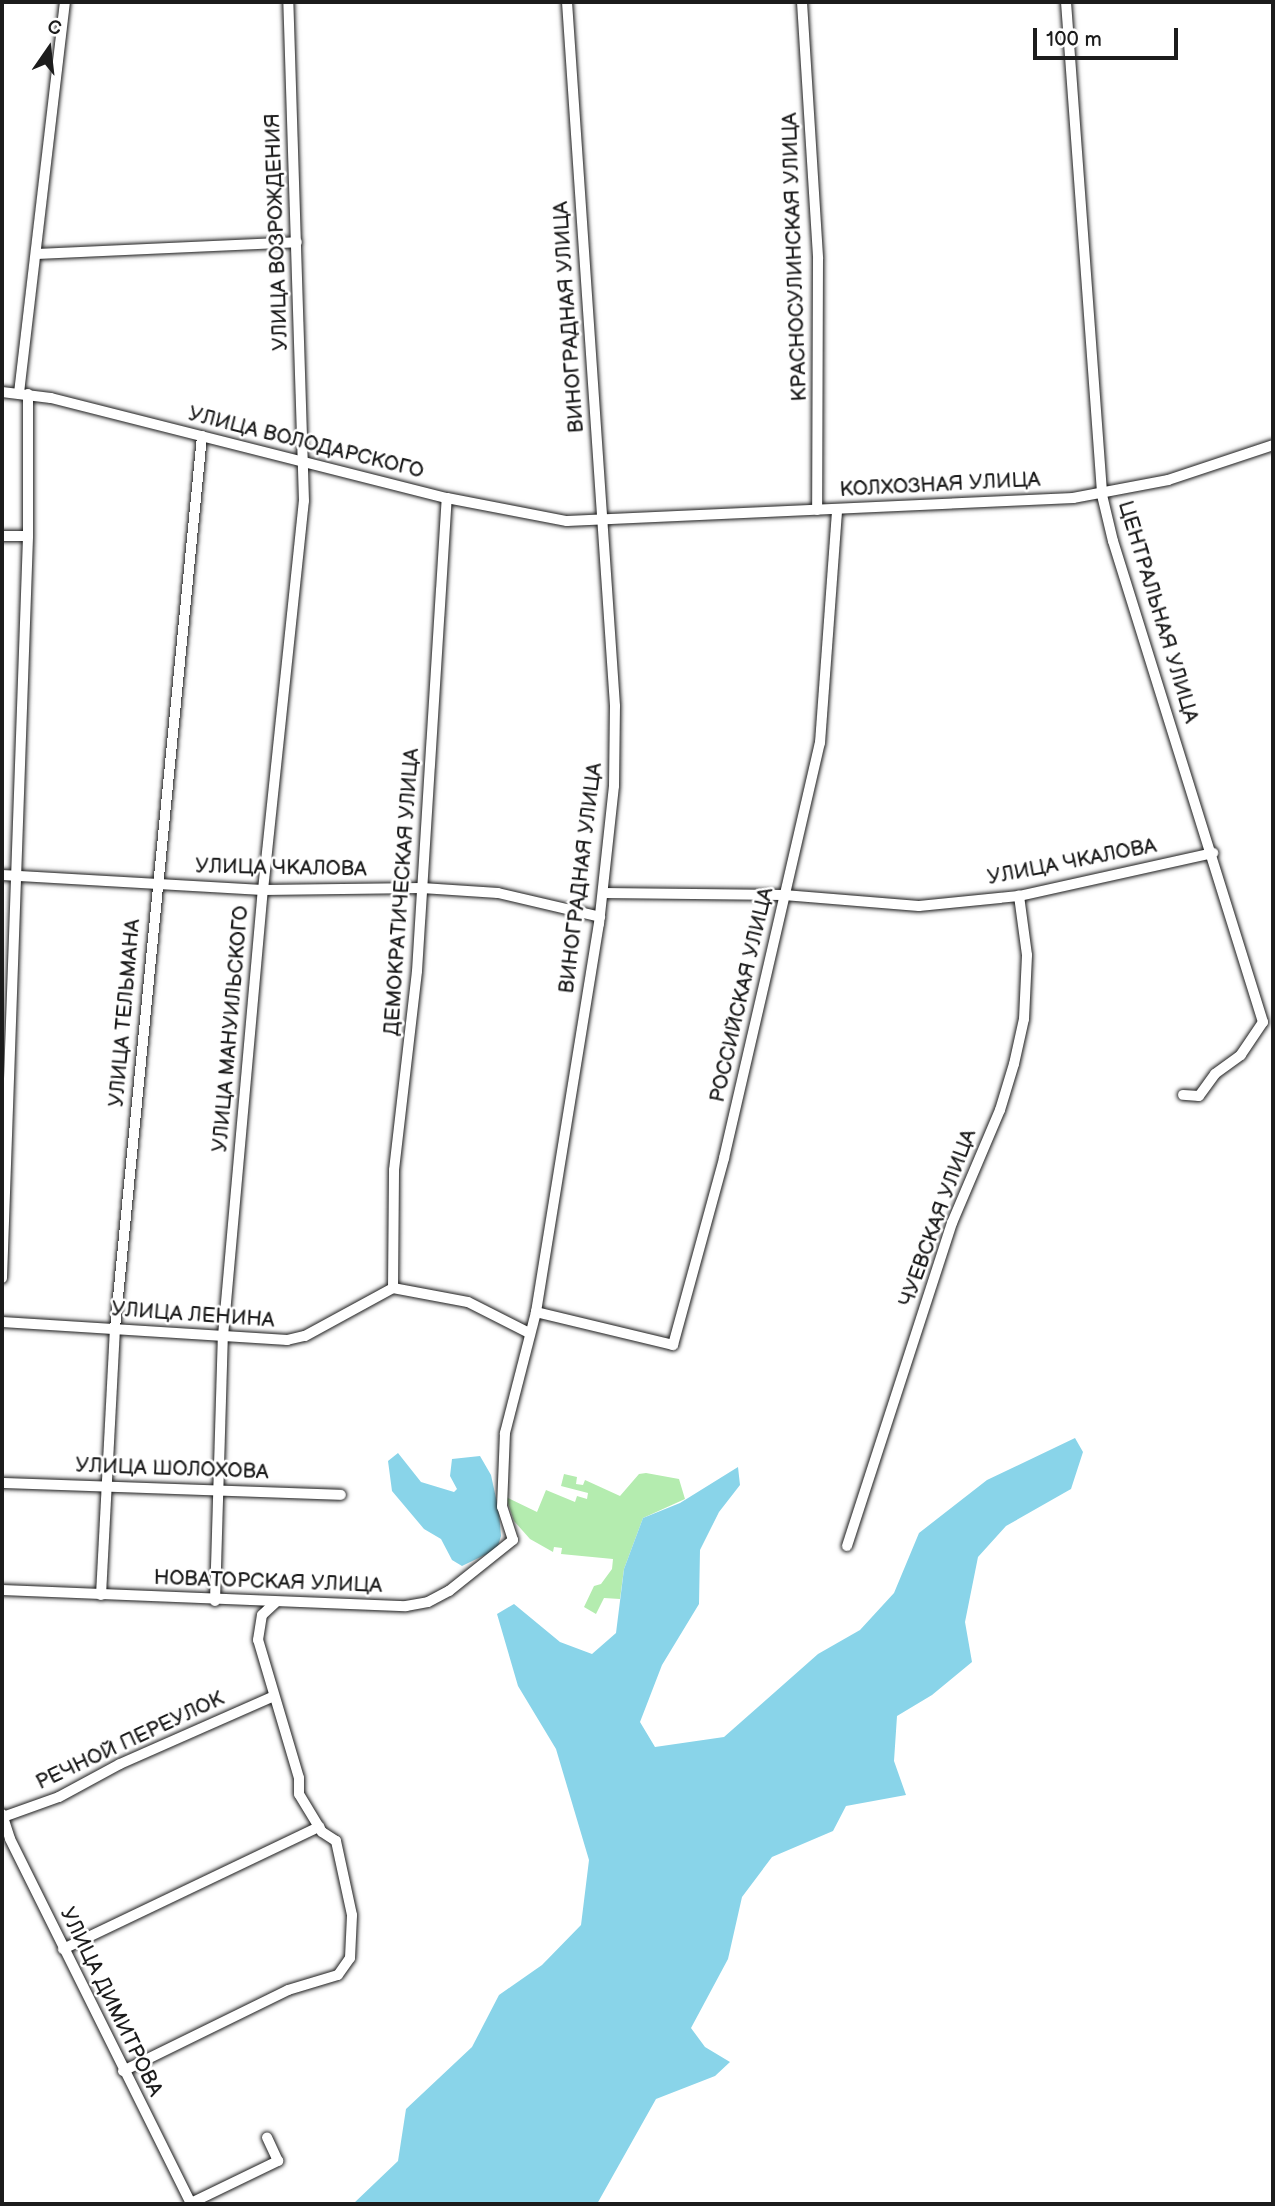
<!DOCTYPE html>
<html>
<head>
<meta charset="utf-8">
<style>
  body { margin:0 }
  #map { position:relative; width:1275px; height:2206px; overflow:hidden; background:#fff; font-family:"Balsamiq Sans",sans-serif }
  div>[style] { position:absolute }
  .green>* { inset:0; background:#b4ecaf }
  .water>* { inset:0; background:#89d4e9 }
  .roads { filter:drop-shadow(0 0 2px #1c1c1c) drop-shadow(0 0 2px #1c1c1c) }
  .minor>* { height:10px; margin:-5px; padding:0 5px; transform-origin:5px; border-radius:5px; background:#fff }
  span { translate:-50% -50%; white-space:nowrap; text-align:center; line-height:1.15; -webkit-text-stroke:5px #fff; paint-order:stroke }
  .street-label { font-size:21px; color:#1c1c1c }
  .frame { position:absolute; inset:0; border:4px solid #1c1c1c; pointer-events:none }
  .north { position:absolute; left:14px; top:14px; width:70px; height:70px; -webkit-text-stroke:5px #fff; paint-order:stroke; rotate:14deg; font-size:19px; font-weight:700; line-height:28px; text-align:center; color:#1c1c1c }
  .north::after { content:''; display:block; margin:auto; width:24px; height:32px; background:#1c1c1c; clip-path:polygon(50% 0,100% 100%,50% 72%,0 100%) }
  .scale { position:absolute; left:1033px; top:28px; width:145px; height:32px; box-sizing:border-box; border:4px solid #1c1c1c; border-top:0; padding-left:9px; font-size:21px; line-height:24px; white-space:nowrap; color:#1c1c1c; -webkit-text-stroke:5px #fff; paint-order:stroke }
</style>
</head>
<body>
<div id="map">
  <div class="green">
    <i style="clip-path:polygon(646px 1473px,679px 1479px,685px 1499px,643px 1518px,624px 1569px,620px 1599px,604px 1598px,596px 1614px,584px 1607px,594px 1586px,601px 1584px,612px 1569px,613px 1559px,561px 1554px,562px 1548px,554px 1547px,553px 1552px,530px 1539px,514px 1521px,506px 1497px,537px 1512px,546px 1490px,575px 1502px,577px 1496px,587px 1499px,588px 1493px,561px 1486px,564px 1474px,577px 1477px,576px 1484px,583px 1485px,585px 1480px,620px 1496px,639px 1474px)"></i>
  </div>
  <div class="water">
    <i style="clip-path:polygon(1075px 1438px,1083px 1452px,1071px 1489px,1006px 1526px,978px 1557px,965px 1622px,972px 1662px,932px 1695px,897px 1716px,894px 1761px,906px 1795px,846px 1806px,833px 1831px,772px 1857px,742px 1897px,728px 1959px,691px 2028px,705px 2047px,730px 2062px,715px 2076px,656px 2099px,597px 2204px,353px 2204px,398px 2161px,406px 2109px,472px 2047px,499px 1995px,542px 1965px,581px 1925px,589px 1860px,556px 1749px,518px 1686px,497px 1614px,514px 1604px,560px 1642px,592px 1654px,616px 1633px,624px 1569px,643px 1518px,680px 1503px,738px 1467px,740px 1485px,719px 1512px,700px 1550px,699px 1604px,662px 1665px,640px 1722px,655px 1747px,724px 1737px,818px 1654px,860px 1630px,894px 1593px,919px 1533px,987px 1480px)"></i>
    <i style="clip-path:polygon(398px 1453px,421px 1482px,454px 1492px,457px 1489px,450px 1476px,452px 1459px,480px 1456px,491px 1475px,499px 1512px,501px 1536px,497px 1549px,462px 1566px,452px 1560px,441px 1539px,424px 1529px,392px 1491px,388px 1461px)"></i>
  </div>
  <div class="roads">
    <div class="minor">
      <i style="left:802px;top:2px;width:257px;rotate:86.4deg"></i>
      <i style="left:818px;top:259px;width:251px;rotate:90.2deg"></i>
      <i style="left:1066px;top:2px;width:494px;rotate:85.8deg"></i>
      <i style="left:1102px;top:495px;width:47px;rotate:76.6deg"></i>
      <i style="left:1113px;top:541px;width:504px;rotate:72.68deg"></i>
      <i style="left:1263px;top:1022px;width:40px;rotate:124deg"></i>
      <i style="left:1241px;top:1055px;width:32px;rotate:144deg"></i>
      <i style="left:1215px;top:1074px;width:27px;rotate:126deg"></i>
      <i style="left:1199px;top:1096px;width:16px;rotate:-176deg"></i>
      <i style="left:36px;top:254px;width:261px;rotate:-2.6deg"></i>
      <i style="left:2px;top:392px;width:49px;rotate:7deg"></i>
      <i style="left:51px;top:398px;width:408px;rotate:14.2deg"></i>
      <i style="left:447px;top:498px;width:122px;rotate:10.9deg"></i>
      <i style="left:567px;top:521px;width:507px;rotate:-2.6deg"></i>
      <i style="left:1073px;top:498px;width:97px;rotate:-10.7deg"></i>
      <i style="left:1168px;top:480px;width:111px;rotate:-18.4deg"></i>
      <i style="left:19px;top:393px;width:394px;rotate:-83.3deg"></i>
      <i style="left:2px;top:536px;width:26px"></i>
      <i style="left:2px;top:875px;width:261px;rotate:3.3deg"></i>
      <i style="left:263px;top:890px;width:159px;rotate:-0.7deg"></i>
      <i style="left:422px;top:888px;width:76px;rotate:3.8deg"></i>
      <i style="left:498px;top:893px;width:105px;rotate:13.2deg"></i>
      <i style="left:603px;top:893px;width:181px;rotate:0.6deg"></i>
      <i style="left:784px;top:895px;width:135px;rotate:4.7deg"></i>
      <i style="left:919px;top:906px;width:100px;rotate:-5.7deg"></i>
      <i style="left:1019px;top:896px;width:199px;rotate:-12.5deg"></i>
      <i style="left:2px;top:1278px;width:742px;rotate:-87.99deg"></i>
      <i style="left:28px;top:536px;width:142px;rotate:-90deg"></i>
      <i style="left:393px;top:1288px;width:118px;rotate:-89.5deg"></i>
      <i style="left:394px;top:1170px;width:200px;rotate:-83.4deg"></i>
      <i style="left:417px;top:971px;width:474px;rotate:-86.4deg"></i>
      <i style="left:536px;top:1312px;width:141px;rotate:13.5deg"></i>
      <i style="left:673px;top:1345px;width:194px;rotate:-74.7deg"></i>
      <i style="left:724px;top:1158px;width:426px;rotate:-77deg"></i>
      <i style="left:820px;top:743px;width:234px;rotate:-85.8deg"></i>
      <i style="left:2px;top:1322px;width:286px;rotate:3.6deg"></i>
      <i style="left:287px;top:1340px;width:18px;rotate:-13deg"></i>
      <i style="left:305px;top:1336px;width:100px;rotate:-28.6deg"></i>
      <i style="left:393px;top:1288px;width:76px;rotate:10.6deg"></i>
      <i style="left:468px;top:1302px;width:68px;rotate:26.9deg"></i>
      <i style="left:2px;top:1483px;width:339px;rotate:2deg"></i>
      <i style="left:847px;top:1546px;width:340px;rotate:-72deg"></i>
      <i style="left:952px;top:1223px;width:123px;rotate:-67deg"></i>
      <i style="left:1000px;top:1110px;width:48px;rotate:-73.1deg"></i>
      <i style="left:1014px;top:1064px;width:46px;rotate:-77.5deg"></i>
      <i style="left:1024px;top:1019px;width:64px;rotate:-87.3deg"></i>
      <i style="left:1027px;top:955px;width:60px;rotate:-97.7deg"></i>
      <i style="left:2px;top:1590px;width:404px;rotate:2.3deg"></i>
      <i style="left:406px;top:1606px;width:22px;rotate:-10deg"></i>
      <i style="left:428px;top:1602px;width:24px;rotate:-28deg"></i>
      <i style="left:449px;top:1591px;width:82px;rotate:-38.6deg"></i>
      <i style="left:513px;top:1540px;width:35px;rotate:-108deg"></i>
      <i style="left:502px;top:1507px;width:74px;rotate:-87.7deg"></i>
      <i style="left:505px;top:1433px;width:125px;rotate:-75.6deg"></i>
      <i style="left:536px;top:1312px;width:393px;rotate:-80.8deg"></i>
      <i style="left:599px;top:924px;width:139px;rotate:-83.8deg"></i>
      <i style="left:614px;top:786px;width:80px;rotate:-89.3deg"></i>
      <i style="left:615px;top:706px;width:706px;rotate:-93.9deg"></i>
      <i style="left:101px;top:1595px;width:267px;rotate:-87deg"></i>
      <i style="left:115px;top:1328px;width:896px;rotate:-84.43deg"></i>
      <i style="left:215px;top:1601px;width:265px;rotate:-88.3deg"></i>
      <i style="left:223px;top:1336px;width:448px;rotate:-84.9deg"></i>
      <i style="left:263px;top:890px;width:391px;rotate:-84deg"></i>
      <i style="left:304px;top:501px;width:499px;rotate:-91.8deg"></i>
      <i style="left:2px;top:1814px;width:26px;rotate:72deg"></i>
      <i style="left:10px;top:1839px;width:407px;rotate:63.6deg"></i>
      <i style="left:3px;top:1817px;width:59px;rotate:-19.7deg"></i>
      <i style="left:59px;top:1797px;width:69px;rotate:-28.4deg"></i>
      <i style="left:120px;top:1764px;width:166px;rotate:-23.8deg"></i>
      <i style="left:63px;top:1949px;width:284px;rotate:-25.5deg"></i>
      <i style="left:123px;top:2071px;width:184px;rotate:-26.1deg"></i>
      <i style="left:288px;top:1990px;width:52px;rotate:-16.7deg"></i>
      <i style="left:338px;top:1975px;width:21px;rotate:-55deg"></i>
      <i style="left:350px;top:1958px;width:43px;rotate:-87.3deg"></i>
      <i style="left:352px;top:1915px;width:76px;rotate:-102.2deg"></i>
      <i style="left:336px;top:1841px;width:17px;rotate:-147deg"></i>
      <i style="left:322px;top:1832px;width:44px;rotate:-121.2deg"></i>
      <i style="left:299px;top:1794px;width:16px;rotate:-90deg"></i>
      <i style="left:299px;top:1778px;width:144px;rotate:-106.5deg"></i>
      <i style="left:258px;top:1640px;width:25px;rotate:-81deg"></i>
      <i style="left:262px;top:1615px;width:18px;rotate:-43deg"></i>
      <i style="left:191px;top:2203px;width:97px;rotate:-25.8deg"></i>
      <i style="left:278px;top:2161px;width:26px;rotate:-115deg"></i>
    </div>
  </div>
  <div class="street-label">
    <span style="left:277px;top:232px;rotate:-92deg">УЛИЦА ВОЗРОЖДЕНИЯ</span>
    <span style="left:795px;top:257px;rotate:-92deg">КРАСНОСУЛИНСКАЯ УЛИЦА</span>
    <span style="left:569px;top:317px;rotate:-94deg">ВИНОГРАДНАЯ УЛИЦА</span>
    <span style="left:306px;top:443px;rotate:14deg">УЛИЦА ВОЛОДАРСКОГО</span>
    <span style="left:940px;top:485px;rotate:-3deg">КОЛХОЗНАЯ УЛИЦА</span>
    <span style="left:1158px;top:612px;rotate:73deg">ЦЕНТРАЛЬНАЯ УЛИЦА</span>
    <span style="left:1072px;top:862px;rotate:-11deg">УЛИЦА ЧКАЛОВА</span>
    <span style="left:281px;top:868px;rotate:1deg">УЛИЦА ЧКАЛОВА</span>
    <span style="left:581px;top:878px;rotate:-83deg">ВИНОГРАДНАЯ УЛИЦА</span>
    <span style="left:402px;top:892px;rotate:-86deg">ДЕМОКРАТИЧЕСКАЯ УЛИЦА</span>
    <span style="left:742px;top:995px;rotate:-77deg">РОССИЙСКАЯ УЛИЦА</span>
    <span style="left:125px;top:1013px;rotate:-85deg">УЛИЦА ТЕЛЬМАНА</span>
    <span style="left:231px;top:1029px;rotate:-85deg">УЛИЦА МАНУИЛЬСКОГО</span>
    <span style="left:938px;top:1218px;rotate:-70deg">ЧУЕВСКАЯ УЛИЦА</span>
    <span style="left:193px;top:1315px;rotate:4deg">УЛИЦА ЛЕНИНА</span>
    <span style="left:172px;top:1469px;rotate:2deg">УЛИЦА ШОЛОХОВА</span>
    <span style="left:268px;top:1582px;rotate:2deg">НОВАТОРСКАЯ УЛИЦА</span>
    <span style="left:130px;top:1741px;rotate:-25deg">РЕЧНОЙ ПЕРЕУЛОК</span>
    <span style="left:111px;top:2002px;rotate:64deg">УЛИЦА ДИМИТРОВА</span>
  </div>
  <div class="frame"></div>
  <div class="north">С</div>
  <div class="scale">100 m</div>
</div>
</body>
</html>
